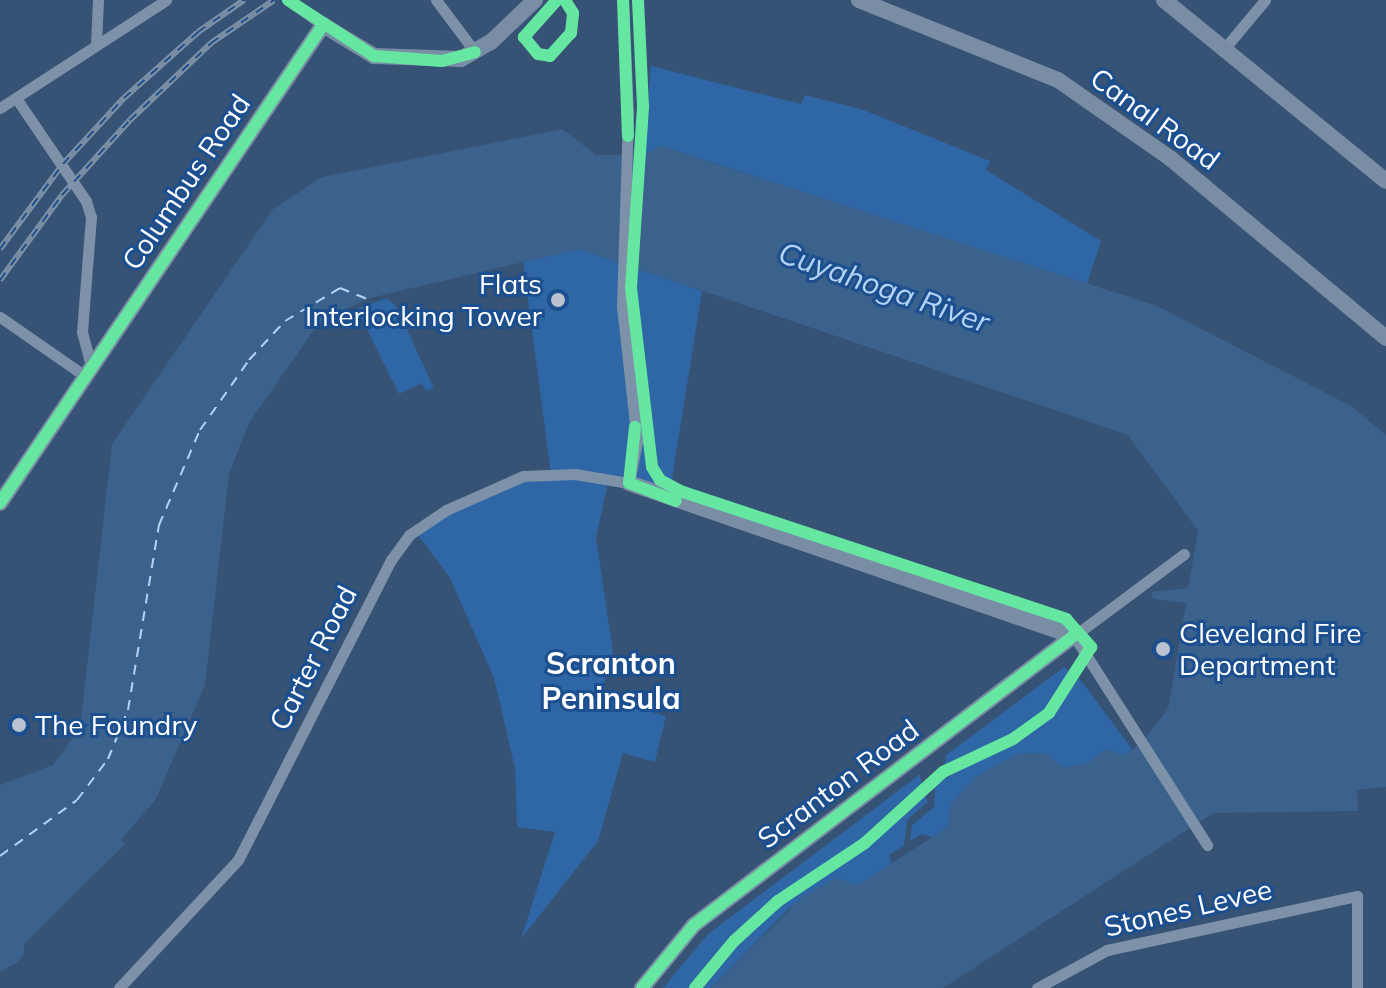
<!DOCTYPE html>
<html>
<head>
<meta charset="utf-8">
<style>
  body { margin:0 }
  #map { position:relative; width:1386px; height:988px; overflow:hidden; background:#365274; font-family:Mulish,sans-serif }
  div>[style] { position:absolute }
  .green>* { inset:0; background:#2f66a5 }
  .water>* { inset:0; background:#3b618d }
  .ferry>* { height:2px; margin-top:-1px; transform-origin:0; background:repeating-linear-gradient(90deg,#b5d3f5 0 10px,transparent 0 18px) }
  .street>* { height:11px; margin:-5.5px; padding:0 5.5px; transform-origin:5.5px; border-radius:5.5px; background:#7d92a8 }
  .secondary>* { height:16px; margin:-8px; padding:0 8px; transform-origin:8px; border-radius:8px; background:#798da4 }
  .rail>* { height:6px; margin-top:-3px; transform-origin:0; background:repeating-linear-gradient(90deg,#1b4f8f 0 9px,#7e92a7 0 18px); box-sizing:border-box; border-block:2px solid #7e92a7 }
  .cycleway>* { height:12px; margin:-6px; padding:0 6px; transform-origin:6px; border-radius:6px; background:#66e7a1 }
  .dots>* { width:22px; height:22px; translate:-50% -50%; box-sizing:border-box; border:4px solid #1b4f8f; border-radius:50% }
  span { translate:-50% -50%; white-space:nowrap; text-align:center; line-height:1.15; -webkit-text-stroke:6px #1b4f8f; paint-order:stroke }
  .street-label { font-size:28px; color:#fff }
  .poi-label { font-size:28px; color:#fff }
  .right { translate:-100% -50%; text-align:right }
  .left { translate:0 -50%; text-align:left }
  .water-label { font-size:30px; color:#b5d3f5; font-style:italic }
  .neighbourhood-label { font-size:30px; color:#fff; font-weight:700 }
</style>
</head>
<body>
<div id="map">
  <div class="green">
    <i style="clip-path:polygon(651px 66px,801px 104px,805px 95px,861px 109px,990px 161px,986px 170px,1101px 241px,1087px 284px,661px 146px,644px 155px)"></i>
    <i style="clip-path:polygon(579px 249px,702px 291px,669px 498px,609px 478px,596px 538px,613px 652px,600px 698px,666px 716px,655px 762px,623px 753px,598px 841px,521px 939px,555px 832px,517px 827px,515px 768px,494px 678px,450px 578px,415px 531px,506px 482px,551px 475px,523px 262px)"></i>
    <i style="clip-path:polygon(387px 298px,396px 306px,434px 388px,426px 391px,422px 383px,399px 394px,357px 309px)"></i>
    <i style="clip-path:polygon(1064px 667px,1073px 674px,1068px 684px,1036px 719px,928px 780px,945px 763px,946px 755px)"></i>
    <i style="clip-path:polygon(1079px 678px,1132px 749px,1124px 756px,1106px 749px,1088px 763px,1063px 768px,1046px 753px,1018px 754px,977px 776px,951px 804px,948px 826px,933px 838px,922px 834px,910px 841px,912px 825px,934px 807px,935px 784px,1030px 733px,1051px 716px)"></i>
    <i style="clip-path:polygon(919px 775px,923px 784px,869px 834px,784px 891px,744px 925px,690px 988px,663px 988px,708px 934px)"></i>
    <i style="clip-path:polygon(922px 791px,928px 802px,907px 820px,904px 846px,889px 855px,892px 866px,857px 885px,790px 907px,711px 988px,698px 988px,771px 909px,861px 851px)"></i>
  </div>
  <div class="water">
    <i style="clip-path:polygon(562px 129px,596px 155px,644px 155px,660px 146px,1157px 306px,1351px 406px,1386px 435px,1386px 787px,1357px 790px,1358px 811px,1213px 813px,943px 988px,711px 988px,803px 896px,836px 878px,858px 885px,948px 827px,951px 804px,977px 776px,1018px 754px,1046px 753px,1063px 768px,1088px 763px,1106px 749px,1124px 756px,1142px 742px,1168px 709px,1186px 603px,1153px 599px,1151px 592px,1188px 588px,1198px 531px,1128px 435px,579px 249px,366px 299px,318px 324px,249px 423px,229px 474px,205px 685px,156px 799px,121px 840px,125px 844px,24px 944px,24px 955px,16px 963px,0 972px,0 785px,53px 765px,80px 728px,112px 444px,273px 209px,322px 177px)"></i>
  </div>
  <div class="ferry">
    <i style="left:0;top:856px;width:95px;rotate:-36deg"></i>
    <i style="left:77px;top:800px;width:51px;rotate:-52.9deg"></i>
    <i style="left:108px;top:759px;width:53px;rotate:-67.8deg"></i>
    <i style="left:128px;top:710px;width:188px;rotate:-80.5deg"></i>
    <i style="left:159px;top:525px;width:103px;rotate:-66.7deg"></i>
    <i style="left:200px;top:430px;width:85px;rotate:-55deg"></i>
    <i style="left:249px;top:360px;width:53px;rotate:-47.3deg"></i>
    <i style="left:285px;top:321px;width:64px;rotate:-31deg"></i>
    <i style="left:340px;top:288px;width:32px;rotate:22deg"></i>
  </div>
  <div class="street">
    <i style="left:288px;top:0;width:43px;rotate:35.5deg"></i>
    <i style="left:436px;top:0;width:65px;rotate:53.1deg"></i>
    <i style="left:96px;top:45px;width:45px;rotate:-87.5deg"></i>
    <i style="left:1224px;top:49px;width:64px;rotate:-50.1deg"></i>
    <i style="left:16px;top:98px;width:125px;rotate:55.8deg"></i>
    <i style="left:86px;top:201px;width:17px;rotate:73deg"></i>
    <i style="left:91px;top:217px;width:115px;rotate:94.5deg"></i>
    <i style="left:82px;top:332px;width:35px;rotate:75deg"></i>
    <i style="left:0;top:108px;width:198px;rotate:-33deg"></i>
    <i style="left:0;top:317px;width:103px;rotate:34.8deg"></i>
    <i style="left:1184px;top:554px;width:137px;rotate:143.3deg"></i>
    <i style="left:1074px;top:636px;width:248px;rotate:57.5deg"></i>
    <i style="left:119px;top:988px;width:175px;rotate:-47.1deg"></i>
    <i style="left:238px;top:860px;width:337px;rotate:-63deg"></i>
    <i style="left:391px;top:560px;width:31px;rotate:-54deg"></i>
    <i style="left:409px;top:535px;width:45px;rotate:-34deg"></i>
    <i style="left:446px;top:510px;width:84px;rotate:-23.8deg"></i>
    <i style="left:523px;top:476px;width:52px;rotate:-2.2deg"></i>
    <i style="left:575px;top:474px;width:55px;rotate:9.5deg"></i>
    <i style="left:629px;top:483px;width:42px;rotate:-79deg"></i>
    <i style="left:637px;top:442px;width:136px;rotate:-96.3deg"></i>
    <i style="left:622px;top:307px;width:194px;rotate:-88.2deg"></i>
    <i style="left:628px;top:113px;width:113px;rotate:-92.5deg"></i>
    <i style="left:1037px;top:988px;width:80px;rotate:-28.5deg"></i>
    <i style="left:1107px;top:950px;width:256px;rotate:-12.2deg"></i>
    <i style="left:1357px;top:896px;width:92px;rotate:90deg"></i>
  </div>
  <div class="secondary">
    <i style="left:859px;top:0;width:214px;rotate:21.9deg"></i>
    <i style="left:1058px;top:80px;width:136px;rotate:34.9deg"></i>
    <i style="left:1170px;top:158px;width:281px;rotate:39.8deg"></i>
    <i style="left:1164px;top:0;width:286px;rotate:39.2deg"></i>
    <i style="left:629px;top:483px;width:471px;rotate:19deg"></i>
    <i style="left:0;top:503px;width:577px;rotate:-55.95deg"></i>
    <i style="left:323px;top:25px;width:60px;rotate:31.3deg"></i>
    <i style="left:374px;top:56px;width:87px;rotate:2deg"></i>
    <i style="left:461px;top:59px;width:34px;rotate:-30deg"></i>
    <i style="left:491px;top:42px;width:61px;rotate:-43.7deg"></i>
    <i style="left:642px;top:988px;width:82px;rotate:-50.5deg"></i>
    <i style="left:694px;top:925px;width:477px;rotate:-37.3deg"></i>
  </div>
  <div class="rail">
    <i style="left:0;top:249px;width:106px;rotate:-53.5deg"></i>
    <i style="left:63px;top:164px;width:90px;rotate:-47.3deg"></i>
    <i style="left:124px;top:98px;width:99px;rotate:-41.7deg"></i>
    <i style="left:198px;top:32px;width:56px;rotate:-34.8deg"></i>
    <i style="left:0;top:280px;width:105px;rotate:-53.9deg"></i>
    <i style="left:62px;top:195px;width:101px;rotate:-47.8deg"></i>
    <i style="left:130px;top:120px;width:112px;rotate:-43.5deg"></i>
    <i style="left:211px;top:43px;width:76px;rotate:-34.3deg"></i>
  </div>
  <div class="cycleway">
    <i style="left:288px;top:0;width:103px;rotate:33.1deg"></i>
    <i style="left:374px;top:56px;width:68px;rotate:4.2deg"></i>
    <i style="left:442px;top:61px;width:34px;rotate:-15deg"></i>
    <i style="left:557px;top:0;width:50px;rotate:131.7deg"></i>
    <i style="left:524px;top:37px;width:22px;rotate:51deg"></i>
    <i style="left:538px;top:54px;width:12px;rotate:9deg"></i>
    <i style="left:550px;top:56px;width:31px;rotate:-48deg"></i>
    <i style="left:571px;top:33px;width:20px;rotate:-84deg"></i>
    <i style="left:573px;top:13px;width:15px;rotate:-122deg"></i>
    <i style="left:623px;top:0;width:136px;rotate:87.9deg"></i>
    <i style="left:638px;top:0;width:107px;rotate:87.3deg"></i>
    <i style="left:643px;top:107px;width:181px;rotate:93.8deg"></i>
    <i style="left:631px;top:288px;width:180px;rotate:83.3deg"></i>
    <i style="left:652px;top:467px;width:15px;rotate:58deg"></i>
    <i style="left:660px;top:480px;width:26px;rotate:28deg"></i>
    <i style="left:683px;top:492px;width:404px;rotate:18.3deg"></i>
    <i style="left:1066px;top:619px;width:38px;rotate:48deg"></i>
    <i style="left:1091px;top:647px;width:78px;rotate:122.5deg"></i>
    <i style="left:1049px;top:713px;width:44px;rotate:144.2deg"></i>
    <i style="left:1013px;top:739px;width:77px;rotate:154.8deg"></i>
    <i style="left:943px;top:772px;width:105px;rotate:137.7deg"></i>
    <i style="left:865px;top:843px;width:105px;rotate:146.3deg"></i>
    <i style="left:778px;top:901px;width:59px;rotate:137.7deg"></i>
    <i style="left:734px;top:941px;width:61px;rotate:129.7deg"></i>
    <i style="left:635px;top:427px;width:56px;rotate:96.1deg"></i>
    <i style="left:629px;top:483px;width:50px;rotate:21deg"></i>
    <i style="left:0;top:503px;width:577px;rotate:-55.95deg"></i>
    <i style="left:642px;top:988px;width:82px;rotate:-50.5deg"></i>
    <i style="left:694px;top:925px;width:477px;rotate:-37.3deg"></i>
  </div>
  <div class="dots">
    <i style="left:558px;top:300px;background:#b9c2ce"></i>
    <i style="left:1163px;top:649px;background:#b9c2ce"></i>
    <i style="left:19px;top:725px;background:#b9c2ce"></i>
  </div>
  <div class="street-label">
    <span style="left:1155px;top:119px;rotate:36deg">Canal Road</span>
    <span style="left:186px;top:182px;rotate:-56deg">Columbus Road</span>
    <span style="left:313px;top:658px;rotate:-63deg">Carter Road</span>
    <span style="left:838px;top:784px;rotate:-37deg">Scranton Road</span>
    <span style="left:1188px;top:908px;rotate:-13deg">Stones Levee</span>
  </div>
  <div class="poi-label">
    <span class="right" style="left:542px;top:300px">Flats<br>Interlocking Tower</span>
    <span class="left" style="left:1179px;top:649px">Cleveland Fire<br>Department</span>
    <span class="left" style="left:35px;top:725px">The Foundry</span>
  </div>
  <div class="water-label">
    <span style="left:884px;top:287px;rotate:19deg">Cuyahoga River</span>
  </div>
  <div class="neighbourhood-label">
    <span style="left:611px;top:680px">Scranton<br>Peninsula</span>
  </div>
</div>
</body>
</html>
